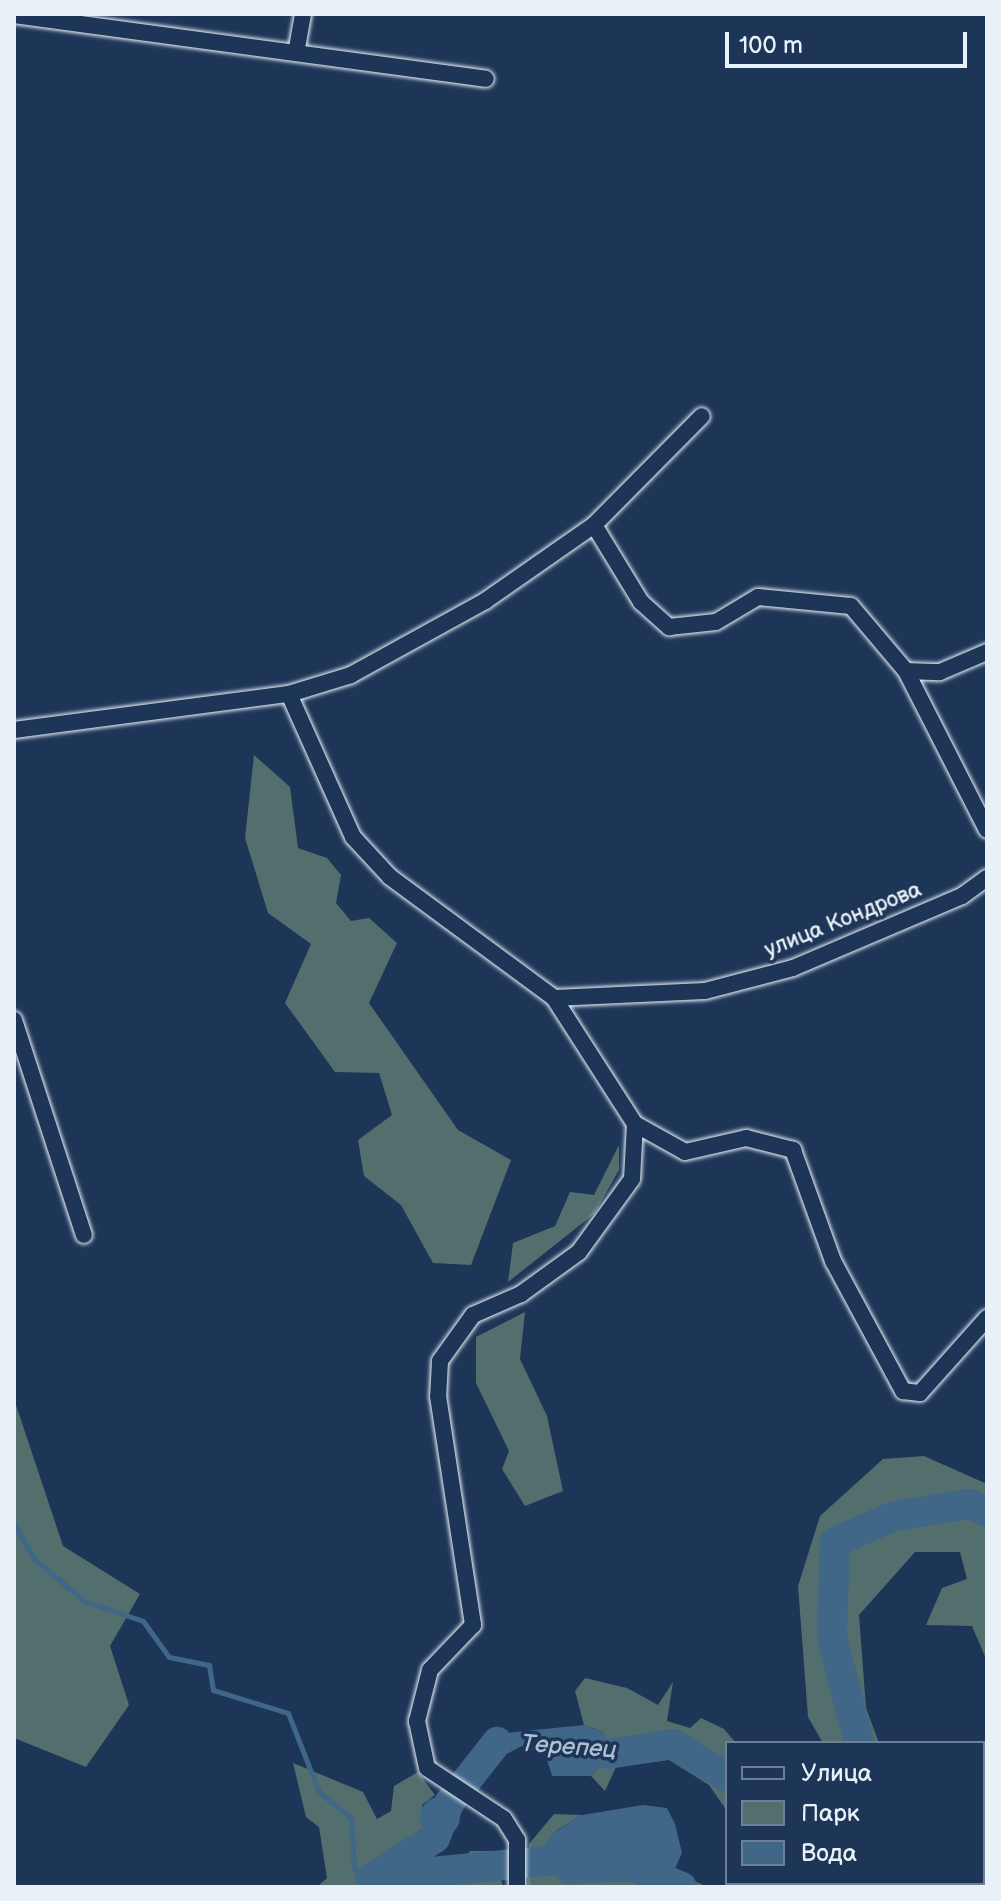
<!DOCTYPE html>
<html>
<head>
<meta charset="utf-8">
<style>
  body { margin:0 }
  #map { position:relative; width:1001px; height:1901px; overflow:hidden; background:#1d3557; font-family:"Balsamiq Sans",sans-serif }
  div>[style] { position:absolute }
  .green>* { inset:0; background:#526f6e }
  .water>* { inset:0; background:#406688 }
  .round { border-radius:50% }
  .stream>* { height:5px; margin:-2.5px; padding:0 2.5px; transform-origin:2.5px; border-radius:2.5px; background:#406688 }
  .river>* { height:30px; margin:-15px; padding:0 15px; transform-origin:15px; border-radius:15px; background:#406688 }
  .roads { filter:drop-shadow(0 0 2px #e8f1f8) drop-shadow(0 0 2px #e8f1f8) }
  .street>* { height:16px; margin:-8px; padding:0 8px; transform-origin:8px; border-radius:8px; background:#1d3557 }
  span { translate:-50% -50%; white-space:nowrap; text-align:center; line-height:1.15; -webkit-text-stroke:7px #1d3557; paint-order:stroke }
  .street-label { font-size:22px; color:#e8f1f8 }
  .water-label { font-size:24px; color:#adc0d1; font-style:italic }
  .frame { position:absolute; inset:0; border:16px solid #e8f1f8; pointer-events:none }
  .legend { position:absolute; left:725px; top:1741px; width:260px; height:144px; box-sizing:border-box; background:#1d3557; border:2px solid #6e8097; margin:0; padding:10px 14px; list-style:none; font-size:24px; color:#e8f1f8 }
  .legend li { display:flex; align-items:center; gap:16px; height:40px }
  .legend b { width:40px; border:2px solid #6e8097 }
  .scale { position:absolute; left:725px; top:32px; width:242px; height:36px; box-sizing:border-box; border:4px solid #e8f1f8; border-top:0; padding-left:10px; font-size:24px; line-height:28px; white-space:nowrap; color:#e8f1f8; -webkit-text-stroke:6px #1d3557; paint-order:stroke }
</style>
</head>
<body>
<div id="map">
  <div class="green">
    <i style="clip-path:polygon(254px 755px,290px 787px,298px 848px,327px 858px,341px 875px,336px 903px,351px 921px,369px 918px,397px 943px,369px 1003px,458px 1130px,511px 1160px,471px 1265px,433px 1263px,401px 1205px,364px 1176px,358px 1140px,392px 1115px,379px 1073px,335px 1072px,285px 1003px,311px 944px,268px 913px,245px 838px)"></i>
    <i style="clip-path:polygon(619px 1145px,619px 1170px,594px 1214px,508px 1282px,513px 1243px,555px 1226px,570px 1192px,594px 1195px)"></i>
    <i style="clip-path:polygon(525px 1312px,520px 1359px,547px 1416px,563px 1491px,525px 1506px,502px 1469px,509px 1451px,476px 1383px,476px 1337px)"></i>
    <i style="clip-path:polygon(14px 1399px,63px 1546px,140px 1594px,110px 1646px,129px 1705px,86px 1767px,14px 1738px)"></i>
    <i style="clip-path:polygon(924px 1456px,987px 1484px,987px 1661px,972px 1626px,926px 1625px,942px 1588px,967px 1579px,960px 1552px,915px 1552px,859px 1615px,866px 1708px,879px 1743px,823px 1743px,808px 1717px,798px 1586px,820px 1516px,883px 1459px)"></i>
    <i style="clip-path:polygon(585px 1678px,627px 1688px,658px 1705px,673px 1682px,667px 1721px,690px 1728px,701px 1718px,724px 1729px,736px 1743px,727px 1743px,727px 1811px,709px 1785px,669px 1760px,616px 1767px,605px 1791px,591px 1776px,608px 1754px,603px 1732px,584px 1725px,575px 1691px)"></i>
    <i style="clip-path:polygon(293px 1763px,363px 1792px,377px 1819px,391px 1811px,394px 1786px,418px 1772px,435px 1795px,422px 1805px,431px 1855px,419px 1887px,317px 1887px,327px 1878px,319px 1827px,306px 1817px)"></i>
    <i style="clip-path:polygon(987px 1788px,987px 1881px,980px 1887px,766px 1887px,983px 1883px)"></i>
    <i style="clip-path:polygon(554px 1814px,582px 1815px,556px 1831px,564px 1884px,622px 1876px,650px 1886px,685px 1877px,708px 1887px,528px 1887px,529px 1844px)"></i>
    <i style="clip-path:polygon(470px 1851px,494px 1851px,503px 1887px,444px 1887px)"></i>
  </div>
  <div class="water">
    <i style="clip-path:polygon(584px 1725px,603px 1732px,608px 1754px,591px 1776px,552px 1776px,546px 1756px,522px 1746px,469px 1773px,472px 1750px,497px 1734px)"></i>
    <i class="round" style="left:420px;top:1797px;width:40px;height:40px"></i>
    <i style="clip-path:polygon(643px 1805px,667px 1808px,675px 1824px,682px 1853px,670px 1880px,564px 1884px,536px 1857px,552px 1834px,582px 1815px)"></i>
  </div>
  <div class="stream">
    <i style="left:14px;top:1523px;width:41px;rotate:60.9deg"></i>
    <i style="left:34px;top:1559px;width:67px;rotate:39.6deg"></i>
    <i style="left:86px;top:1602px;width:60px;rotate:18.4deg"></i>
    <i style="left:143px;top:1621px;width:44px;rotate:54.2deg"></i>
    <i style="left:169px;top:1657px;width:41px;rotate:11.3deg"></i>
    <i style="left:209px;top:1665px;width:25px;rotate:81deg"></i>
    <i style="left:213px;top:1690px;width:78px;rotate:17deg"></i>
    <i style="left:288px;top:1713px;width:85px;rotate:68.6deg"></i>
    <i style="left:319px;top:1792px;width:41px;rotate:39.1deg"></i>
    <i style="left:351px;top:1818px;width:50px;rotate:86.6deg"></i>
    <i style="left:354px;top:1868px;width:19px;rotate:35deg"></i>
  </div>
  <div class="river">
    <i style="left:859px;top:1743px;width:109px;rotate:-104.3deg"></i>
    <i style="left:832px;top:1637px;width:95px;rotate:-88.2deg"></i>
    <i style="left:835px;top:1542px;width:64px;rotate:-23.8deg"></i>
    <i style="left:894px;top:1516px;width:76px;rotate:-9.1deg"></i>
    <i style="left:969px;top:1504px;width:20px;rotate:24deg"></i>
    <i style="left:569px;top:1745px;width:40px;rotate:13deg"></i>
    <i style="left:608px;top:1754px;width:66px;rotate:-8.7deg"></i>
    <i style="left:673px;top:1744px;width:63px;rotate:31.4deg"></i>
    <i style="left:632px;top:1866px;width:54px;rotate:22.8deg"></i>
    <i style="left:379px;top:1877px;width:200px;rotate:-5.5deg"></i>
    <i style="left:370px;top:1879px;width:77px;rotate:-32.2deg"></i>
    <i style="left:435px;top:1838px;width:38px;rotate:-68deg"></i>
    <i style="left:449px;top:1803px;width:78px;rotate:-51.8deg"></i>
    <i style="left:832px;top:1883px;width:9px;rotate:27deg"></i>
    <i style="left:883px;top:1887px;width:5px;rotate:-53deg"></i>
  </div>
  <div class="roads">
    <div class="street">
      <i style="left:14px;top:15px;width:476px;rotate:7.7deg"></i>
      <i style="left:297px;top:48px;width:35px;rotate:-80deg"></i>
      <i style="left:594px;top:525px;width:90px;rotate:58.6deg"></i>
      <i style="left:641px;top:602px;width:38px;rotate:42deg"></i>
      <i style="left:669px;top:627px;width:47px;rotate:-6.1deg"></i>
      <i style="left:716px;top:622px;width:49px;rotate:-30.8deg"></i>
      <i style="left:758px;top:597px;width:93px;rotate:5.5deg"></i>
      <i style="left:851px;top:606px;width:85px;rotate:49.8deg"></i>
      <i style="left:906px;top:671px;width:178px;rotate:63deg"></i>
      <i style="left:906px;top:671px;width:34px;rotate:2deg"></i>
      <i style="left:940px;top:672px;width:51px;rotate:-23.1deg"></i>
      <i style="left:289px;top:694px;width:157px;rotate:65.9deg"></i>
      <i style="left:353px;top:837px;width:54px;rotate:47.2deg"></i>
      <i style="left:390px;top:877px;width:204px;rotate:36.4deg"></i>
      <i style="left:554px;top:998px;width:150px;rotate:57.3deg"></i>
      <i style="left:635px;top:1124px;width:55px;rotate:93.1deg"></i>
      <i style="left:632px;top:1179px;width:90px;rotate:126deg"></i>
      <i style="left:579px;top:1252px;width:72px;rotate:144.1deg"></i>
      <i style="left:521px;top:1294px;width:52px;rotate:156.4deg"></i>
      <i style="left:473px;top:1315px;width:57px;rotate:125.7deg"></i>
      <i style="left:440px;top:1361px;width:35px;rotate:93deg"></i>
      <i style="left:438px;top:1396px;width:232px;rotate:81.3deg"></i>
      <i style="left:473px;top:1625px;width:62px;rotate:133.7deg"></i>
      <i style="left:430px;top:1670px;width:53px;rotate:104.3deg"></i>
      <i style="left:417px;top:1721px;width:48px;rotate:78deg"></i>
      <i style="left:427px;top:1768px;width:92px;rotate:33.5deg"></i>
      <i style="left:504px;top:1819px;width:25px;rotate:58deg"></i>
      <i style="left:517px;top:1840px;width:47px;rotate:90deg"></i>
      <i style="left:14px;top:730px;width:277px;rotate:-7.5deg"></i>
      <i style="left:289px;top:694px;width:65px;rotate:-17deg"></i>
      <i style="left:351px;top:675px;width:153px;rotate:-28.9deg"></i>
      <i style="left:485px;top:601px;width:133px;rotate:-34.9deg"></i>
      <i style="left:594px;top:525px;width:153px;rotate:-45.3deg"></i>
      <i style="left:554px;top:998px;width:151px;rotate:-2.7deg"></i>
      <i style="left:705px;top:991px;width:91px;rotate:-14.6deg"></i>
      <i style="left:793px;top:968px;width:184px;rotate:-23.1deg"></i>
      <i style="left:962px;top:896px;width:31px;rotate:-36deg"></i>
      <i style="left:14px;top:1020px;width:226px;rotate:72deg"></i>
      <i style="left:635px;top:1124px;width:57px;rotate:29.2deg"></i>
      <i style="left:685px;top:1152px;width:63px;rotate:-12.9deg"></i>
      <i style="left:746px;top:1138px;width:49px;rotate:14.3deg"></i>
      <i style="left:793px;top:1150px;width:118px;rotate:70.2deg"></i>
      <i style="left:833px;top:1261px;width:148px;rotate:61.7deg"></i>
      <i style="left:903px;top:1391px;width:17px;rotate:7deg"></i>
      <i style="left:920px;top:1393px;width:101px;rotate:-48.2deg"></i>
    </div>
  </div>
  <div class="street-label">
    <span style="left:843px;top:920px;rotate:-22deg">улица Кондрова</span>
  </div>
  <div class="water-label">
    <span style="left:569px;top:1747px;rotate:4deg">Терепец</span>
  </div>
  <div class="frame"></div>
  <ul class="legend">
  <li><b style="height:10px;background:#1d3557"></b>Улица</li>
  <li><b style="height:22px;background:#526f6e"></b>Парк</li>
  <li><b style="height:22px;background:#406688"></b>Вода</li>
  </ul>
  <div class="scale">100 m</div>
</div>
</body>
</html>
